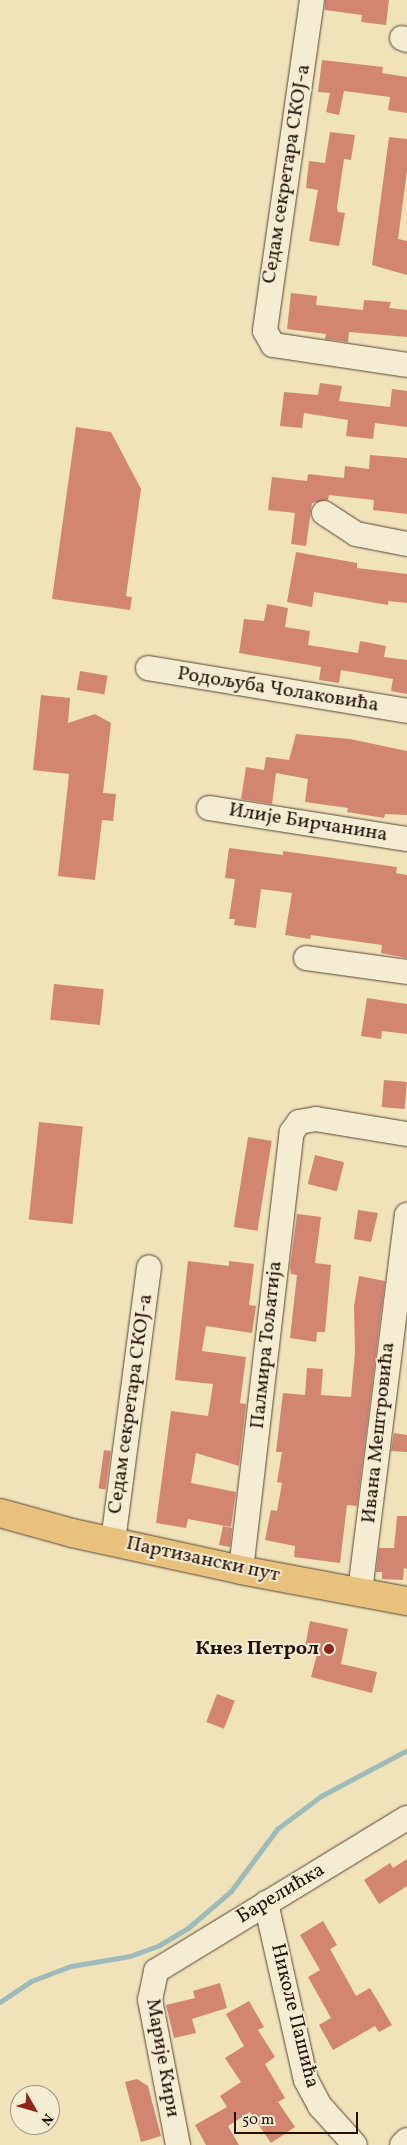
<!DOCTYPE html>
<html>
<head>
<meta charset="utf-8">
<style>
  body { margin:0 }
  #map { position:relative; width:407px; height:2145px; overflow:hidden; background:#f0e3ba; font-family:Vollkorn,serif }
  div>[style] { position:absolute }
  .stream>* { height:5px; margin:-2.5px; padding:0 2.5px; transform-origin:2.5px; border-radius:2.5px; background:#9ebbba }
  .building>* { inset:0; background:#d28571; transform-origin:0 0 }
  .roads { filter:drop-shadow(0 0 1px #584434) drop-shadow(0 0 1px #584434) }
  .minor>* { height:24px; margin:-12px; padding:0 12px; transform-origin:12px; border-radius:12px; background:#f5edd2 }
  .major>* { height:28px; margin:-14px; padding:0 14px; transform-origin:14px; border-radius:14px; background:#e8c27d }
  .dots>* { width:14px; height:14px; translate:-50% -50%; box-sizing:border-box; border:2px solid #f5edd2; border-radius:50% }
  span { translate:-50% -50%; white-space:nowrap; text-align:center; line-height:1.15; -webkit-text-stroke:4px #f5edd2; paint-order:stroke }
  .street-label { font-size:20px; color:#260f07 }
  .poi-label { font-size:20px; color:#260f07; font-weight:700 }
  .right { translate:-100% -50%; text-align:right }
  .north { position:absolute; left:10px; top:2085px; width:50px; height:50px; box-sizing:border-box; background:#f5edd2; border:1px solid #a29481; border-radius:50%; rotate:128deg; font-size:14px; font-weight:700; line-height:20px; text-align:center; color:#260f07 }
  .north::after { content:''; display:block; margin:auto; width:18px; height:22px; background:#8f2418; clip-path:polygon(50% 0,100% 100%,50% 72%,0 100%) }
  .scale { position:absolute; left:234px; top:2112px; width:124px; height:22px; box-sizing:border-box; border:2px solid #260f07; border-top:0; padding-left:6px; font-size:15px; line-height:18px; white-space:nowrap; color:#260f07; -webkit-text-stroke:4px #f5edd2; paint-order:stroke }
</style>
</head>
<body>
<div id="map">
  <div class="stream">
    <i style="left:0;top:2002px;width:37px;rotate:-34deg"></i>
    <i style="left:31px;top:1981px;width:43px;rotate:-20.6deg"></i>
    <i style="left:71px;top:1966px;width:60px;rotate:-9.6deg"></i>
    <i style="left:130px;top:1956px;width:30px;rotate:-20deg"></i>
    <i style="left:158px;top:1946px;width:35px;rotate:-31deg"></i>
    <i style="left:188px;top:1928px;width:57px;rotate:-40.7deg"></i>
    <i style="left:231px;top:1891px;width:77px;rotate:-53.4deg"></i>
    <i style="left:277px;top:1829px;width:55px;rotate:-36.9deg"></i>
    <i style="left:321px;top:1796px;width:98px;rotate:-28.1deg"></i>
  </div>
  <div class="building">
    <i style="clip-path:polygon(325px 0,389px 0,386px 25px,361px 22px,362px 15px,325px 10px)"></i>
    <i style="clip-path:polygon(322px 60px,383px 67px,382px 73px,407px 77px,407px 113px,388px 110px,390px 97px,344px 91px,339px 115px,326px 112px,330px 93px,318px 92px)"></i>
    <i style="clip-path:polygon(330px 132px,355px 135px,351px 160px,344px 159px,337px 207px,338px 212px,345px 213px,339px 246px,309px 241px,318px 190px,306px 188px,309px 161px,325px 163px)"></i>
    <i style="clip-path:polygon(389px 137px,407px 139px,407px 171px,398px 239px,407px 241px,407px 275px,372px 265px)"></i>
    <i style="clip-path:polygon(291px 293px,317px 296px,316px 305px,363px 310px,364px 300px,391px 302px,389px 308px,407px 310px,407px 337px,349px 332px,348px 342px,325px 339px,326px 334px,287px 329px)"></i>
    <i style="clip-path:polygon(320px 383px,342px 386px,339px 401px,390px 407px,392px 389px,407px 391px,407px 427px,375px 423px,373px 439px,346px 436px,348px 420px,304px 413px,302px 428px,280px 426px,284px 392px,318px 395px)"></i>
    <i style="clip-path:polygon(76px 427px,111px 432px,141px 489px,126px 596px,132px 597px,130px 610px,52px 599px)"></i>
    <i style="clip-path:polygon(370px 455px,407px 458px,407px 514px,373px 510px,374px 500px,329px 495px,328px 500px,312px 503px,306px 546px,291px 544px,295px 513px,268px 510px,272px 477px,307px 481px,308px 474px,344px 478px,345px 466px,369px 469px)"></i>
    <i style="clip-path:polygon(296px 552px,357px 563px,357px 568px,407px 574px,407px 603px,388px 601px,388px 605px,314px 592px,312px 607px,287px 602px)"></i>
    <i style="clip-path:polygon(267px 604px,288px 608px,285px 627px,310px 631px,308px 645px,358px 653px,360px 641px,386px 646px,384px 657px,407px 660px,407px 694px,391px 691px,393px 679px,341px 670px,339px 683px,319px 680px,321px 667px,239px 653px,244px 619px,264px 621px)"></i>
    <i style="left:80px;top:671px;width:28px;height:19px;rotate:10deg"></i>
    <i style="clip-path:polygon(41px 695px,70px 698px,68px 723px,95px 714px,111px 723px,103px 793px,116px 794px,113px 821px,102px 820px,95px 880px,58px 876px,69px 774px,33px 770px)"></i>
    <i style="clip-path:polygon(296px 734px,350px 739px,407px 751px,407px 815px,385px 814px,384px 818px,347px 812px,348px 808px,305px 802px,308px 779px,276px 773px,272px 804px,241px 799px,246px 767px,264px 770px,266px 757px,289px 760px)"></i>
    <i style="clip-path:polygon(229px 848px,283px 855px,283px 851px,397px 867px,396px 873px,407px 875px,407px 958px,381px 953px,382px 945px,311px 935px,310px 939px,285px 935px,292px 893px,261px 889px,256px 928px,234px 925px,235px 919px,229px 919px,235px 879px,225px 878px)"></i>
    <i style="left:54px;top:984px;width:50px;height:36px;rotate:6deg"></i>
    <i style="clip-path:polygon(367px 998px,407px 1004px,407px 1034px,382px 1031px,381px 1039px,361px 1036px)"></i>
    <i style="left:384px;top:1080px;width:23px;height:27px;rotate:5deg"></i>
    <i style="left:39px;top:1122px;width:44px;height:98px;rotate:6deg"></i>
    <i style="left:248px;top:1137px;width:24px;height:91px;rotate:9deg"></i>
    <i style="left:315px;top:1155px;width:30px;height:30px;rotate:14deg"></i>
    <i style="clip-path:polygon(358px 1210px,378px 1213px,371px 1242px,354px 1239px)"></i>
    <i style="clip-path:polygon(297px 1214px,321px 1217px,315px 1263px,331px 1265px,325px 1332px,317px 1332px,316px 1342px,290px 1338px,297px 1275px,291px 1274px,290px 1267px)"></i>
    <i style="clip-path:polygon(188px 1261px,229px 1266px,229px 1261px,254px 1264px,249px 1305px,256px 1306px,252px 1333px,206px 1326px,202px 1351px,246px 1357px,240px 1403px,246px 1404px,239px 1466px,196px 1453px,191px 1483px,236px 1492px,231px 1527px,188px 1519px,186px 1528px,156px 1523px,171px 1411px,208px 1416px,213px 1384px,175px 1380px)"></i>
    <i style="clip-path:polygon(359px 1276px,385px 1281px,357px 1506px,347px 1505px,340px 1563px,294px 1557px,295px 1546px,265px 1540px,271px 1510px,277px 1511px,282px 1483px,277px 1482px,282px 1452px,276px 1452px,283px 1393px,305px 1395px,307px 1368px,323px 1369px,321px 1395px,351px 1397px,355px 1352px,354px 1306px)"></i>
    <i style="clip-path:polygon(394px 1433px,407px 1435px,407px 1452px,391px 1451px)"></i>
    <i style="left:104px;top:1450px;width:7px;height:39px;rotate:8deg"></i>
    <i style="clip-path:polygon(397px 1516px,407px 1516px,407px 1569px,404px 1568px,403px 1580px,382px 1579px,382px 1572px,376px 1572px,379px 1548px,394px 1548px)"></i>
    <i style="clip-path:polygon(223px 1526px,232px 1528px,230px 1547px,219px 1545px)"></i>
    <i style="clip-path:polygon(310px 1621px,348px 1629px,341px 1664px,377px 1672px,372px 1693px,311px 1677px,317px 1654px,304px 1652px)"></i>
    <i style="left:217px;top:1694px;width:19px;height:30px;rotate:21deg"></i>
    <i style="clip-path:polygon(407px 1859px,407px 1886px,379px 1904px,364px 1880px,390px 1863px,393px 1868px)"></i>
    <i style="clip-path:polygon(323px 1921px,337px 1945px,330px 1949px,356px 1996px,370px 1988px,392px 2025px,379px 2032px,375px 2026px,333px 2050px,319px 2025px,331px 2018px,308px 1977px,320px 1970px,300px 1935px)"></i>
    <i style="clip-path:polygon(220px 1983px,227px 2008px,192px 2019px,196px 2033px,174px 2038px,166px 2005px,195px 1998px,193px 1991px)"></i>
    <i style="clip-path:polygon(249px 2001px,264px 2027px,258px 2030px,275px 2057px,265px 2064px,285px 2098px,278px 2102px,295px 2127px,271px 2143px,250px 2112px,228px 2126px,239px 2145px,206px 2145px,195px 2125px,227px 2107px,220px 2096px,241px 2082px,225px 2058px,244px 2046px,226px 2014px)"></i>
    <i style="clip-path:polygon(137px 2079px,148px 2086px,161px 2136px,141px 2142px,125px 2082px)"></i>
  </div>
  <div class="roads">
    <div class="minor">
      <i style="left:312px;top:0;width:334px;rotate:98.1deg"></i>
      <i style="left:265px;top:331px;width:16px;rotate:60deg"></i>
      <i style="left:273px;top:345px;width:135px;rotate:8.5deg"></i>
      <i style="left:402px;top:38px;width:5px;rotate:22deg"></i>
      <i style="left:324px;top:513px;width:38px;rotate:33deg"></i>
      <i style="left:356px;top:534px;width:52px;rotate:11.1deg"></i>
      <i style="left:148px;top:668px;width:263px;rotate:9.4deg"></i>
      <i style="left:209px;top:808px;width:200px;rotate:8.9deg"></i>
      <i style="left:306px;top:958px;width:102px;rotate:7.9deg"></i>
      <i style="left:113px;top:1541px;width:276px;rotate:-82.5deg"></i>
      <i style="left:241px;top:1570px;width:441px;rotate:-83.4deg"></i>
      <i style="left:292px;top:1132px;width:12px;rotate:-55deg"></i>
      <i style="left:299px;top:1122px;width:17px;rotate:-10deg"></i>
      <i style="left:316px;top:1119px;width:92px;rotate:9.4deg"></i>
      <i style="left:360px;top:1591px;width:379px;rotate:-82.9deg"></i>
      <i style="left:266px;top:1903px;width:181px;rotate:77.3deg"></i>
      <i style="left:306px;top:2080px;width:30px;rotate:62deg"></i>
      <i style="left:320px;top:2106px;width:52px;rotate:48.1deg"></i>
      <i style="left:178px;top:2145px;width:148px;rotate:-100.9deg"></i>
      <i style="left:150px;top:2000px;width:30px;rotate:-78deg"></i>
      <i style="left:156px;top:1971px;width:294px;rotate:-31.4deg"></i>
      <i style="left:402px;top:2145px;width:7px;rotate:-45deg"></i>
    </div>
    <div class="major">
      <i style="left:0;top:1513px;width:75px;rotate:15.5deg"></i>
      <i style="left:72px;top:1533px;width:173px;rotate:12.3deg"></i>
      <i style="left:241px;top:1570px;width:169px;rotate:10.6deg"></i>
    </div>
  </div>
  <div class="dots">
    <i style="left:329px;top:1649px;background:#8f2418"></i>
  </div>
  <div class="street-label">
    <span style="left:287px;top:174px;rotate:-81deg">Седам секретара СКОЈ-а</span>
    <span style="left:278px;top:690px;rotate:9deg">Родољуба Чолаковића</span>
    <span style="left:308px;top:823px;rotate:9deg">Илије Бирчанина</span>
    <span style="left:267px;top:1345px;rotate:-84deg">Палмира Тољатија</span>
    <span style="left:131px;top:1404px;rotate:-82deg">Седам секретара СКОЈ-а</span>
    <span style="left:379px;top:1433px;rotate:-84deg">Ивана Мештровића</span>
    <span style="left:203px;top:1560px;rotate:12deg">Партизански пут</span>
    <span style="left:281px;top:1894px;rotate:-31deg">Барелићка</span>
    <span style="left:294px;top:2016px;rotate:76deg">Николе Пашића</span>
    <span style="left:162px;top:2058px;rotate:80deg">Марије Кири</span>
  </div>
  <div class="poi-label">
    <span class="right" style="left:319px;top:1649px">Кнез Петрол</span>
  </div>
  <div class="north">N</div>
  <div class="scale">50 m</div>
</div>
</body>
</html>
